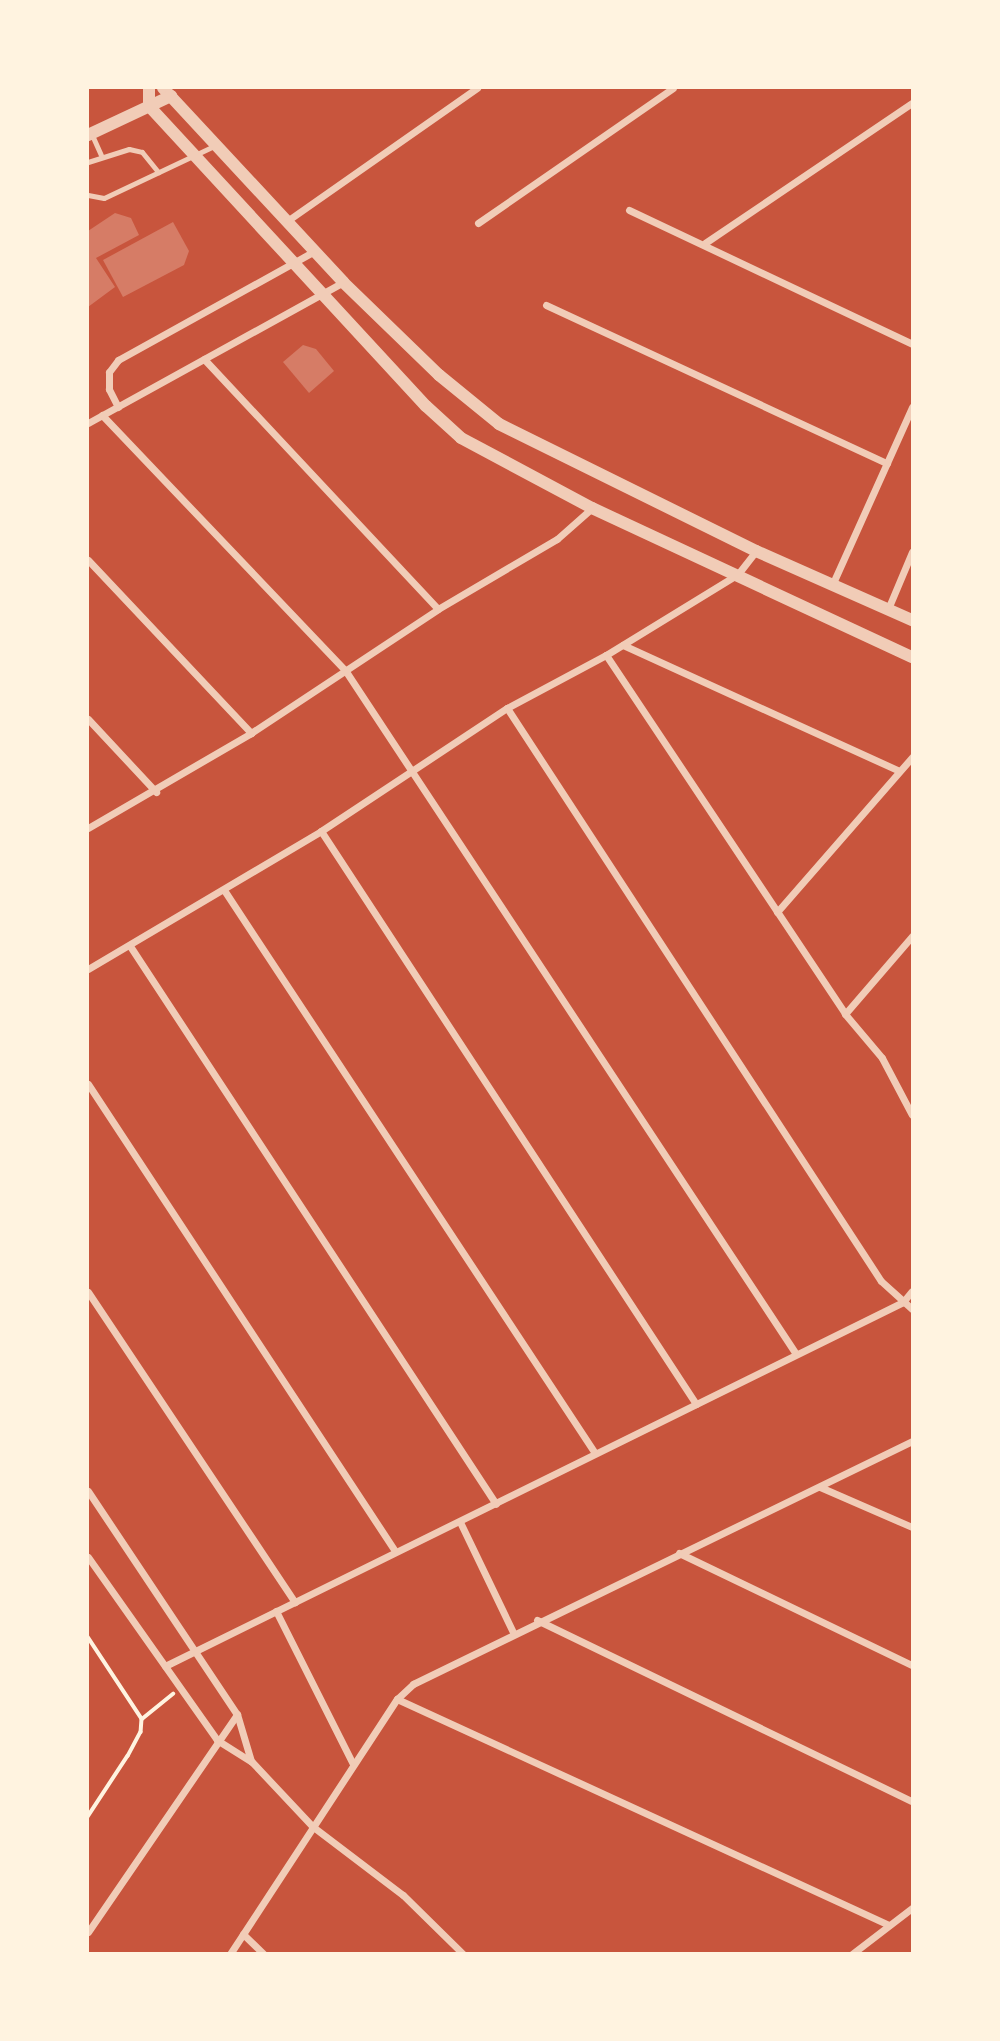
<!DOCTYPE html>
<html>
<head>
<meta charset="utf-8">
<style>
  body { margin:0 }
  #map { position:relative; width:1000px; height:2041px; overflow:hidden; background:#c8553d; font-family:"Work Sans",sans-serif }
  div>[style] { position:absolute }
  .building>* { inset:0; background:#d67c66 }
  .path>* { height:3.5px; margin:-1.75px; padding:0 1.75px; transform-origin:1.75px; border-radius:1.75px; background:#fff3e0 }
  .service>* { height:5px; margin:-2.5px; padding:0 2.5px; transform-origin:2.5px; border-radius:2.5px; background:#f1ccb7 }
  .minor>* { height:7px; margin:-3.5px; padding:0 3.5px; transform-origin:3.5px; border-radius:3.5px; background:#f1ccb7 }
  .tertiary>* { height:12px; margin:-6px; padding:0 6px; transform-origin:6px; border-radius:6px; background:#f1ccb7 }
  span { translate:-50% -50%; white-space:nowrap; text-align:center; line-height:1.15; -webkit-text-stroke:7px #fff3e0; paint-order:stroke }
  .frame { position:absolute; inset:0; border:89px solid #fff3e0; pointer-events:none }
</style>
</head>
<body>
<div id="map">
  <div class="building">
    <i style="clip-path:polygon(115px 213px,131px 218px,139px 235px,96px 258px,115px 287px,88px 307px,88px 231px)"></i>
    <i style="clip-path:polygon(173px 222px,189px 251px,184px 265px,123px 297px,103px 260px)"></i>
    <i style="clip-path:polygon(303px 345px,316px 349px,334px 371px,309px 393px,283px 362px)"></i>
  </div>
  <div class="path">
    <i style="left:88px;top:1637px;width:98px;rotate:56.6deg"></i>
    <i style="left:142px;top:1719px;width:13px;rotate:94deg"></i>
    <i style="left:141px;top:1732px;width:27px;rotate:118deg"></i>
    <i style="left:128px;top:1756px;width:73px;rotate:123.3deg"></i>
    <i style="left:142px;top:1719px;width:40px;rotate:-39deg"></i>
  </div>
  <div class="service">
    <i style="left:92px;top:135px;width:22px;rotate:66deg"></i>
    <i style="left:88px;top:162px;width:43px;rotate:-17.6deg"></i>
    <i style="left:129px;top:149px;width:13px;rotate:13deg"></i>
    <i style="left:142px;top:152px;width:26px;rotate:51deg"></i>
    <i style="left:88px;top:195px;width:16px;rotate:11deg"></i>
    <i style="left:104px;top:198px;width:124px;rotate:-25.3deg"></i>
  </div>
  <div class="minor">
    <i style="left:629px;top:210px;width:313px;rotate:25.3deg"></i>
    <i style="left:287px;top:221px;width:232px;rotate:-35deg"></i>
    <i style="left:478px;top:223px;width:237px;rotate:-34.7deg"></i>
    <i style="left:705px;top:243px;width:250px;rotate:-34.1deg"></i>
    <i style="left:546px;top:305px;width:376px;rotate:24.9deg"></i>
    <i style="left:204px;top:359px;width:342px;rotate:46.9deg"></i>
    <i style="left:118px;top:407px;width:20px;rotate:-117deg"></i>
    <i style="left:109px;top:389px;width:17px;rotate:-90deg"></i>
    <i style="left:109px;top:372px;width:15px;rotate:-53deg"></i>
    <i style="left:118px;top:360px;width:225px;rotate:-29deg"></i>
    <i style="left:102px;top:415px;width:352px;rotate:46.4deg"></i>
    <i style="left:345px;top:670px;width:819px;rotate:56.6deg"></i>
    <i style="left:88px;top:423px;width:291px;rotate:-28.9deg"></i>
    <i style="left:88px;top:560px;width:238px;rotate:46.7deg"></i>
    <i style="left:833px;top:583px;width:193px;rotate:-65.8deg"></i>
    <i style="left:888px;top:609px;width:62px;rotate:-67.2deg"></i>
    <i style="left:623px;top:645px;width:303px;rotate:24.5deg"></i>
    <i style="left:606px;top:655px;width:431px;rotate:56.3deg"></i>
    <i style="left:845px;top:1014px;width:57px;rotate:49.9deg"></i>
    <i style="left:882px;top:1058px;width:64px;rotate:62.2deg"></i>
    <i style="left:507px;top:708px;width:684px;rotate:56.87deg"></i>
    <i style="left:881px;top:1281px;width:42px;rotate:42.1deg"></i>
    <i style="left:88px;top:719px;width:100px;rotate:47deg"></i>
    <i style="left:88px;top:828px;width:189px;rotate:-30.2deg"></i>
    <i style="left:251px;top:733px;width:224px;rotate:-33.5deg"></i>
    <i style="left:438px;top:609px;width:138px;rotate:-30.5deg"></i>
    <i style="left:557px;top:539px;width:47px;rotate:-41.5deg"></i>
    <i style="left:321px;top:831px;width:685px;rotate:56.8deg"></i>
    <i style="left:224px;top:890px;width:674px;rotate:56.62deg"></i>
    <i style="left:777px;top:912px;width:206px;rotate:-48.9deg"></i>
    <i style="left:130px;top:946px;width:667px;rotate:56.74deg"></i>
    <i style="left:88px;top:969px;width:271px;rotate:-30.6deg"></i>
    <i style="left:321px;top:831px;width:223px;rotate:-33.5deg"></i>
    <i style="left:507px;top:708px;width:112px;rotate:-28.2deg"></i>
    <i style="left:606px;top:655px;width:155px;rotate:-31.5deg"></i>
    <i style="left:738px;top:574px;width:29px;rotate:-52deg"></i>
    <i style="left:845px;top:1014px;width:103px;rotate:-49.3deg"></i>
    <i style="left:88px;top:1084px;width:559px;rotate:56.68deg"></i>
    <i style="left:88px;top:1292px;width:373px;rotate:56.3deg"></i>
    <i style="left:820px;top:1487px;width:100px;rotate:23.5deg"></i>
    <i style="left:88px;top:1491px;width:268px;rotate:56.3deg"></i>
    <i style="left:237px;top:1714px;width:49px;rotate:73.4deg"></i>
    <i style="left:460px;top:1522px;width:122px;rotate:64.3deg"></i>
    <i style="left:679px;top:1553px;width:259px;rotate:25.7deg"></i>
    <i style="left:88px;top:1557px;width:224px;rotate:54.8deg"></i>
    <i style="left:217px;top:1740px;width:41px;rotate:32.2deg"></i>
    <i style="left:252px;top:1762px;width:88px;rotate:46.8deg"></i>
    <i style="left:312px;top:1826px;width:114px;rotate:37.2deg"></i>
    <i style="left:403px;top:1895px;width:84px;rotate:44.5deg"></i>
    <i style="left:276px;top:1611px;width:171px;rotate:63.3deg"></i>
    <i style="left:537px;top:1620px;width:416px;rotate:25.8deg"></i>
    <i style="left:165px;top:1666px;width:823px;rotate:-26.25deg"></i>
    <i style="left:903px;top:1302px;width:14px;rotate:-51deg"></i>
    <i style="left:397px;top:1699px;width:541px;rotate:24.67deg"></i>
    <i style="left:88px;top:1932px;width:264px;rotate:-55.6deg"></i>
    <i style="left:243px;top:1934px;width:29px;rotate:44deg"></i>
    <i style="left:230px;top:1954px;width:305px;rotate:-56.8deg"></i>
    <i style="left:397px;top:1699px;width:22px;rotate:-43deg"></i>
    <i style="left:413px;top:1684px;width:555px;rotate:-25.96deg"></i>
    <i style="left:852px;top:1954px;width:76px;rotate:-37.5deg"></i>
  </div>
  <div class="tertiary">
    <i style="left:149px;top:88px;width:18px;rotate:90deg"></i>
    <i style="left:149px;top:106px;width:408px;rotate:47.3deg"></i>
    <i style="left:426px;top:406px;width:47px;rotate:42.4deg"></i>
    <i style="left:461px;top:438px;width:149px;rotate:28.1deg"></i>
    <i style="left:592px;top:508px;width:353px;rotate:25deg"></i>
    <i style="left:163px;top:88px;width:265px;rotate:47.1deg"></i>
    <i style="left:343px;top:282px;width:134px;rotate:44.1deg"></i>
    <i style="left:439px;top:375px;width:77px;rotate:39.2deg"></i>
    <i style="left:499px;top:424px;width:287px;rotate:26.3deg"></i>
    <i style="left:756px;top:551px;width:171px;rotate:23.9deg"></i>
    <i style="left:88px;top:135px;width:92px;rotate:-25.2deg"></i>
  </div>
  <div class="frame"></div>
</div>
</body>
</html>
